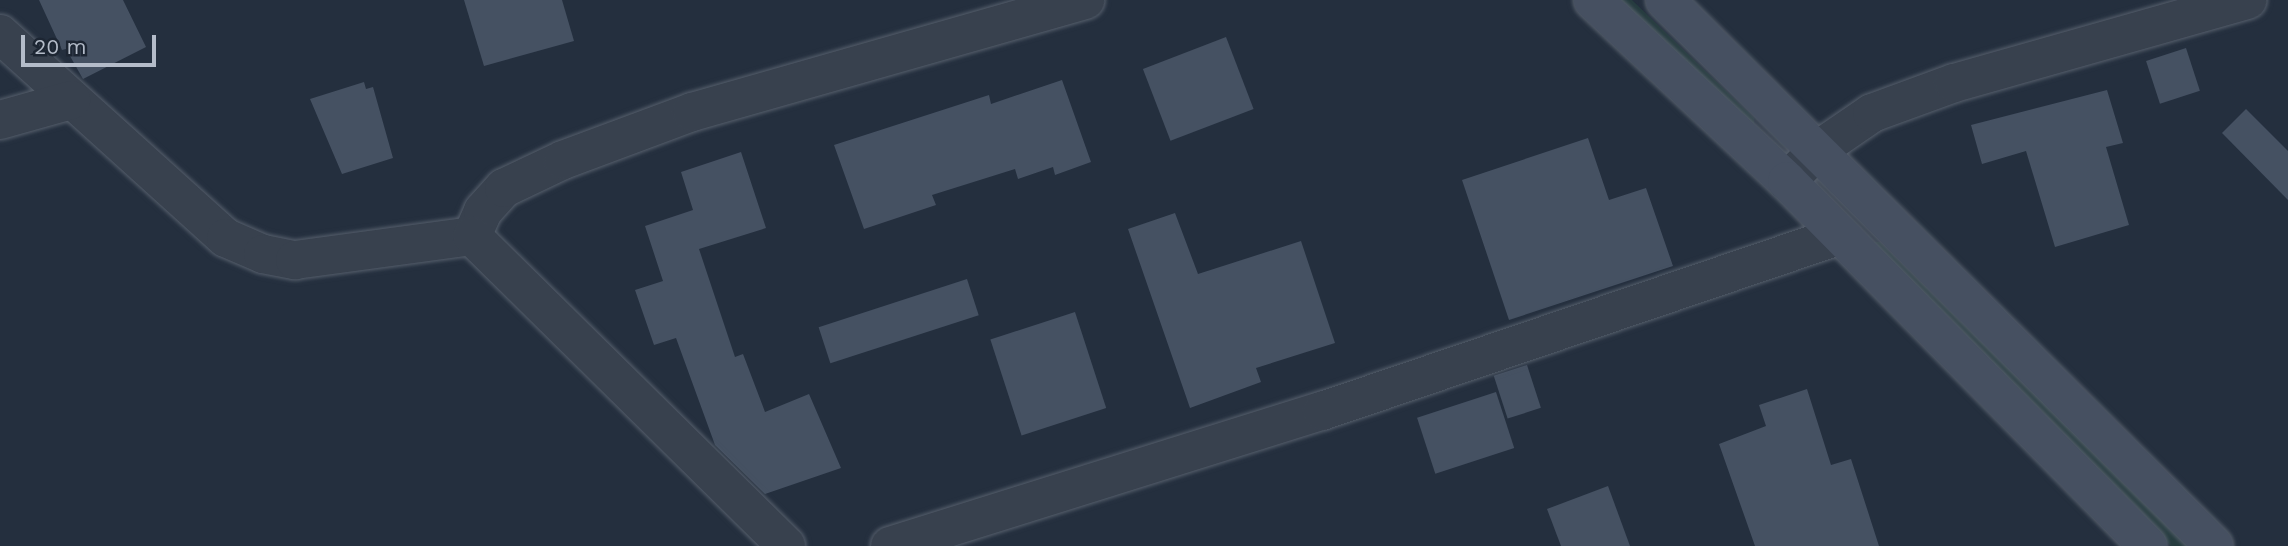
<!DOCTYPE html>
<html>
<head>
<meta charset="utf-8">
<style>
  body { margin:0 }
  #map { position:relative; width:2288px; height:546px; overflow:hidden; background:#242f3e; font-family:"Work Sans",sans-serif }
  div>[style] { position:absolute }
  .green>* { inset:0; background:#263c3f }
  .building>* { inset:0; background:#455162; transform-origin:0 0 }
  .roads { filter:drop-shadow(0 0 2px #565f6c) drop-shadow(0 0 2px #565f6c) }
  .street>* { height:38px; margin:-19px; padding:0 19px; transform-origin:19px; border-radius:19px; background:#38414e }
  .secondary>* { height:38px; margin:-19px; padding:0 19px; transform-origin:19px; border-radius:19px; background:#465061 }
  span { translate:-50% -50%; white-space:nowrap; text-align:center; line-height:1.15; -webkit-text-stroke:6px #1d2633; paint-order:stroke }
  .scale { position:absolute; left:21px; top:35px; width:135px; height:32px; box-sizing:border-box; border:4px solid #b4bcc9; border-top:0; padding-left:9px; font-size:21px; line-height:24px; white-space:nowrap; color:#b4bcc9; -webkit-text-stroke:5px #1d2633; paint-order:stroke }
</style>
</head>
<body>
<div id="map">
  <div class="green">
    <i style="clip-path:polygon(1613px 0,1632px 0,1754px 118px,1754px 124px,1748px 128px)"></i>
    <i style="clip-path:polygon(1875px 242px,1880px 242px,2189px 546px,2171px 546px,1872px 251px)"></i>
  </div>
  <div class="building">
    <i style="clip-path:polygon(39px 0,123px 0,146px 47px,83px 79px,66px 49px,62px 50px)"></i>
    <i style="clip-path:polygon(464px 0,562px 0,574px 41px,484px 66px)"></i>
    <i style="left:1226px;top:37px;width:77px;height:89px;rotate:69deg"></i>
    <i style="left:2186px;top:48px;width:45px;height:42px;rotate:72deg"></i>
    <i style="clip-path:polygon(1062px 80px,1091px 162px,1055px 175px,1053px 167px,1018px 179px,1015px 169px,932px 195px,936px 205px,864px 229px,834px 145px,989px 95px,991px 104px)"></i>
    <i style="clip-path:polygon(364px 82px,366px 89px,373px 87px,393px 158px,342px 174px,310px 99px)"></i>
    <i style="clip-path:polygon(2107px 90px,2123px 143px,2106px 147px,2129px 225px,2055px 247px,2026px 151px,1982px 164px,1971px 125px)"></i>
    <i style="clip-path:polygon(2246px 109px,2288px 151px,2288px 200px,2222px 133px)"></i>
    <i style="clip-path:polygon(1588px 138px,1609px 200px,1646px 188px,1673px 266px,1509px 320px,1462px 180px)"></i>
    <i style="clip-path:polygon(741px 152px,766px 228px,699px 249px,735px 357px,743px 354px,765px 412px,809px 394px,841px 468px,765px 494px,715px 445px,676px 338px,654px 345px,635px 290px,663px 281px,645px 226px,693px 210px,681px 172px)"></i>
    <i style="clip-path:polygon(1175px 213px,1198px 274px,1301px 241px,1335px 343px,1256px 368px,1261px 382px,1190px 408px,1128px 229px)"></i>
    <i style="left:967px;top:279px;width:38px;height:156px;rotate:72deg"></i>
    <i style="left:1075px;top:312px;width:101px;height:89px;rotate:72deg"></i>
    <i style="left:1527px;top:365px;width:45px;height:35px;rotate:72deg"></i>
    <i style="clip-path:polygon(1807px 389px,1831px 465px,1851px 459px,1879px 546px,1755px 546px,1719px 444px,1766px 426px,1759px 405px)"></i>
    <i style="left:1496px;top:392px;width:59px;height:83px;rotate:72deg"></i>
    <i style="clip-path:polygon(1608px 486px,1630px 546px,1561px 546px,1547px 509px)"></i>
  </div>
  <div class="roads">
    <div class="street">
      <i style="left:0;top:34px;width:304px;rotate:42.1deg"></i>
      <i style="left:226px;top:238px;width:40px;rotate:23.4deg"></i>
      <i style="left:263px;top:254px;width:33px;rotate:11deg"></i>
      <i style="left:295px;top:260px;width:179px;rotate:-7.7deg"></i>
      <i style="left:0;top:120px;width:74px;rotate:-15.7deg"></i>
      <i style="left:1787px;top:181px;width:44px;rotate:-45deg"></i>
      <i style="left:1818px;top:150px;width:65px;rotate:-34.4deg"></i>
      <i style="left:1872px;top:113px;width:87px;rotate:-20.1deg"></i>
      <i style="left:1954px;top:83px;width:305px;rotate:-15.8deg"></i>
      <i style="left:472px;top:236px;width:27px;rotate:-66deg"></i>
      <i style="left:483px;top:211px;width:31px;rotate:-48deg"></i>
      <i style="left:504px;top:188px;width:65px;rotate:-25.4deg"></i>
      <i style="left:563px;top:160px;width:138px;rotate:-20.4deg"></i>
      <i style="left:692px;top:112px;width:409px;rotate:-15.9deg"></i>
      <i style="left:472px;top:236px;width:441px;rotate:44.6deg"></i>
      <i style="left:890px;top:546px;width:453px;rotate:-17.4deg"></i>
      <i style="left:1322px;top:411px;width:545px;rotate:-18.73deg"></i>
    </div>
    <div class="secondary">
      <i style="left:1593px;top:0;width:265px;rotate:43deg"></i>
      <i style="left:1787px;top:181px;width:513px;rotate:45.32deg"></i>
      <i style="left:1665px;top:0;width:774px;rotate:44.84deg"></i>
    </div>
  </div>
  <div class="scale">20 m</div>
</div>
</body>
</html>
